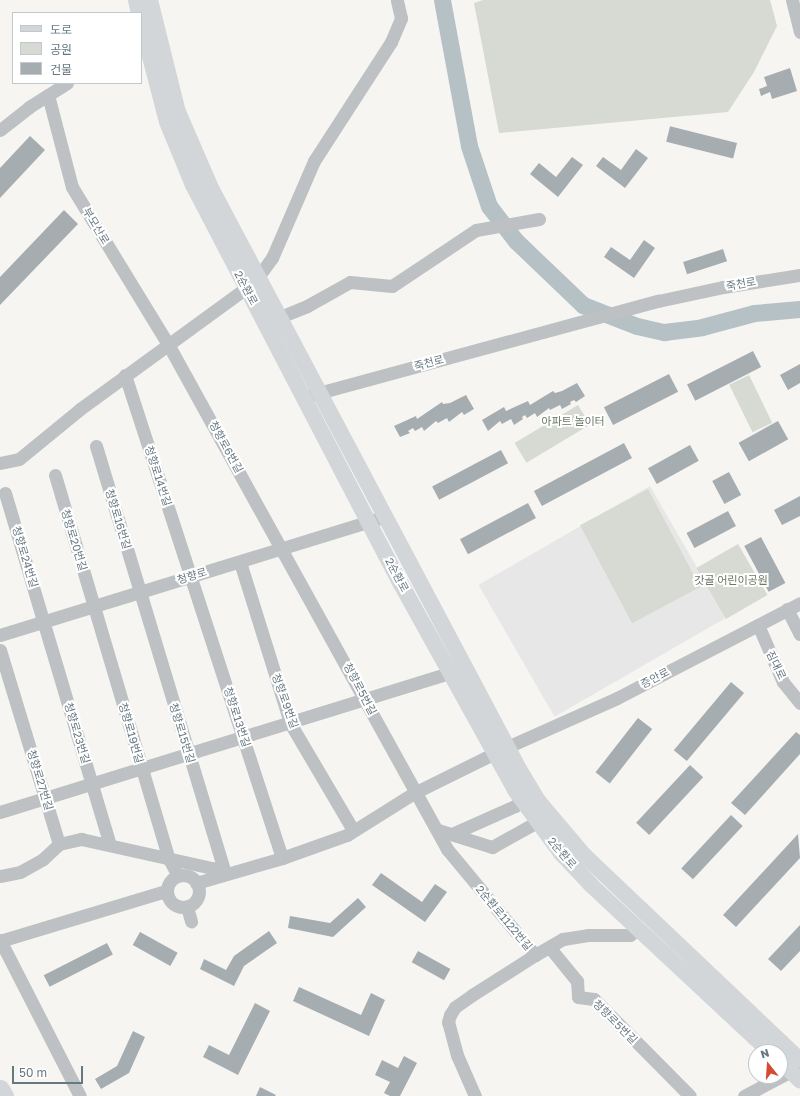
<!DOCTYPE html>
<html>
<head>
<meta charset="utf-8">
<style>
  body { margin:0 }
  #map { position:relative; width:800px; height:1096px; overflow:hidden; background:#f6f5f2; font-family:"Golos Text","Noto Sans KR",sans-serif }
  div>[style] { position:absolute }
  .built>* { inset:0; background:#e6e7e6; transform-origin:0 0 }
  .green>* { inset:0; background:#d6dad2; transform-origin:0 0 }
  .river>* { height:17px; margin:-8.5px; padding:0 8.5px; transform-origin:8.5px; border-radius:8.5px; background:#b5c1c4 }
  .building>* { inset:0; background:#a5adb1; transform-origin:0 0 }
  .minor>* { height:13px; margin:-6.5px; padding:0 6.5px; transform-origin:6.5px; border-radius:6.5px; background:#bdc1c4 }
  .minor>.ring { margin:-6.5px; padding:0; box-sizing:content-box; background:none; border:13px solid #bdc1c4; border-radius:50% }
  .major>* { height:16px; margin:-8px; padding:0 8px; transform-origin:8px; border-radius:8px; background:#d2d6d9 }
  .highway>* { height:19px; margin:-9.5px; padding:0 9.5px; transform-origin:9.5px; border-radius:9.5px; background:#d2d6d9 }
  span { translate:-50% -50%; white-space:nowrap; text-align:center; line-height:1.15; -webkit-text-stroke:4px #fff; paint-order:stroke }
  .street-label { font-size:11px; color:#677881 }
  .park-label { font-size:11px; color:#6b7965 }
  .legend { position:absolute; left:12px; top:12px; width:130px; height:72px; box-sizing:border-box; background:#fff; border:1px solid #c2c9cd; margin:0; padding:5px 7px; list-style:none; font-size:12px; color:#677881 }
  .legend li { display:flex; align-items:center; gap:8px; height:20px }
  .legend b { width:20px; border:1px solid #c2c9cd }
  .north { position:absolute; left:748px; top:1044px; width:40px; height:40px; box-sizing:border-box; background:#fff; border:1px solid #c2c9cd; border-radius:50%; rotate:343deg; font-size:11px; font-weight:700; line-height:16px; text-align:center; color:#677881 }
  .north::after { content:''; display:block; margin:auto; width:14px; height:18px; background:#d44b34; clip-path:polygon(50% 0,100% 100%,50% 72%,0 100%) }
  .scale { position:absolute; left:12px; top:1066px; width:71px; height:18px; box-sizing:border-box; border:2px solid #677881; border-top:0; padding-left:5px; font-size:12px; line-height:14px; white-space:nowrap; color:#677881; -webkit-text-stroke:3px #fff; paint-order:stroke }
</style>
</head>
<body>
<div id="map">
  <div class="built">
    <i style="left:650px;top:486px;width:152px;height:198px;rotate:60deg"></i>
  </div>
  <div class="green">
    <i style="clip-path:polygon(483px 0,770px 0,777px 26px,754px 72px,728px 112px,499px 133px,474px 3px)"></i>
    <i style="left:749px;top:375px;width:53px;height:22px;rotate:64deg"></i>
    <i style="left:578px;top:405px;width:23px;height:74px;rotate:59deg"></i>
    <i style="left:648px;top:489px;width:111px;height:77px;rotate:62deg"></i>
    <i style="left:738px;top:544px;width:59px;height:48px;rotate:60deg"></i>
  </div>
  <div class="river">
    <i style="left:442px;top:0;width:148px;rotate:79.5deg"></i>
    <i style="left:469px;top:146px;width:63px;rotate:71.6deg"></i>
    <i style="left:489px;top:206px;width:44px;rotate:52.4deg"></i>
    <i style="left:516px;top:241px;width:93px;rotate:43.7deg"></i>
    <i style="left:583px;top:305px;width:58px;rotate:21.3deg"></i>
    <i style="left:637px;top:326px;width:28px;rotate:13deg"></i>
    <i style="left:664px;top:332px;width:38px;rotate:-7deg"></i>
    <i style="left:702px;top:327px;width:54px;rotate:-15.1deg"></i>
    <i style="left:754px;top:313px;width:46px;rotate:-5deg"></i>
  </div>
  <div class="building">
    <i style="clip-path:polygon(790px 68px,797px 91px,772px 99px,770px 92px,761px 96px,759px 89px,767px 86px,764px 77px)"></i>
    <i style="clip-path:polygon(30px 136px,45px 150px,0 198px,0 168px)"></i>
    <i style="left:737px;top:143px;width:16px;height:69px;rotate:104deg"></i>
    <i style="clip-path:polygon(636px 149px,648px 158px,625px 188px,596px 166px,603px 157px,621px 170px)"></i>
    <i style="clip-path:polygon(572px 157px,583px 165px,558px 197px,530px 174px,539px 163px,556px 177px)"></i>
    <i style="clip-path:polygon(64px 210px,78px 224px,0 305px,0 277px)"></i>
    <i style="clip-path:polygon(644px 240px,655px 248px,634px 278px,604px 257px,611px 247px,630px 260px)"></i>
    <i style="left:723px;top:249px;width:13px;height:42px;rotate:72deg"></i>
    <i style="left:753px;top:351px;width:18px;height:74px;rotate:63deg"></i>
    <i style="clip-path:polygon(800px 364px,800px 383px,788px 390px,780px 375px)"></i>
    <i style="left:669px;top:374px;width:20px;height:73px;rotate:63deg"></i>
    <i style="clip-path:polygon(577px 383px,585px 396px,576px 402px,574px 400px,570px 402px,571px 404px,562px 409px,560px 405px,550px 410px,549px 408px,537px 417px,535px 413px,527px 418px,525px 415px,522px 417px,523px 419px,514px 425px,511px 419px,502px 424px,500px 421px,488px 431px,482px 420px,504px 407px,506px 411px,528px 401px,530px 405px,553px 391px,555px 393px,562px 391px)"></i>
    <i style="clip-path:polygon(466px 395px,474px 409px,464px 415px,462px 412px,449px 422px,447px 418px,438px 423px,436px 421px,424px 431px,422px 427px,415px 431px,413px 428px,408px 431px,410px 433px,400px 437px,394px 426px,416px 416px,417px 419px,442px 402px,443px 404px,450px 403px)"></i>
    <i style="left:778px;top:421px;width:21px;height:45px;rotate:61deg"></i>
    <i style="left:624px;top:443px;width:17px;height:102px;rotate:62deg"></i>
    <i style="left:690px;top:445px;width:18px;height:48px;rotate:61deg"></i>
    <i style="left:501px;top:450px;width:15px;height:78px;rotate:62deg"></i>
    <i style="left:729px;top:472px;width:26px;height:19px;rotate:62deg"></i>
    <i style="clip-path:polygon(800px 496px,800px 516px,782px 525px,774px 510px)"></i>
    <i style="left:528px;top:503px;width:17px;height:77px;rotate:62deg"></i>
    <i style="left:728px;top:511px;width:17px;height:47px;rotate:62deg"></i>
    <i style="left:761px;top:537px;width:52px;height:19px;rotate:62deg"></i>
    <i style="left:731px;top:682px;width:17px;height:89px;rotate:40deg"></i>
    <i style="left:638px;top:718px;width:18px;height:69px;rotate:38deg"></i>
    <i style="clip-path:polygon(796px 732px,800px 735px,800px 754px,745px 815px,731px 803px)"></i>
    <i style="left:690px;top:765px;width:18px;height:79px;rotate:43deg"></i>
    <i style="left:731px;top:815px;width:16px;height:73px;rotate:43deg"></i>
    <i style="clip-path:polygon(798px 834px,800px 858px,736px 927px,723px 915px)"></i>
    <i style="clip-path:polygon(381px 873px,422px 902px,435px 884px,447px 892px,425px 922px,372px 885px)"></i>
    <i style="clip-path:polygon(358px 898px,366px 907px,333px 937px,288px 928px,290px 916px,330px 923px)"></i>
    <i style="clip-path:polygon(800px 925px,800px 951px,781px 971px,768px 959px)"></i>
    <i style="clip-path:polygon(269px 931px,277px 943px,244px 966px,234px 986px,200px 969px,204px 959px,226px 970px,234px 956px)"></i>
    <i style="left:140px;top:932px;width:43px;height:15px;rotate:29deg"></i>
    <i style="left:107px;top:943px;width:13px;height:71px;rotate:63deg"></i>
    <i style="left:418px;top:951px;width:37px;height:13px;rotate:29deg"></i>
    <i style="clip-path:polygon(299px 987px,361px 1015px,371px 993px,385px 1000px,369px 1036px,293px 1001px)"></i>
    <i style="clip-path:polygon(255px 1003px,270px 1011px,238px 1075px,203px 1057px,209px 1045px,229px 1055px)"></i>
    <i style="clip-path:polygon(133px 1031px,145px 1037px,129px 1073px,101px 1089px,95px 1079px,117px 1066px)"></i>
    <i style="clip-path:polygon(404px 1056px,417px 1063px,400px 1096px,390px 1096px,384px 1093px,390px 1082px,375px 1075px,382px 1060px,398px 1068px)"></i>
    <i style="clip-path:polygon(260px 1087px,276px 1095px,275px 1096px,256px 1096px)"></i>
  </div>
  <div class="minor">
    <i style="left:792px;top:0;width:33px;rotate:76deg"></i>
    <i style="left:48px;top:95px;width:95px;rotate:75.4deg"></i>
    <i style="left:72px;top:187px;width:186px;rotate:58.6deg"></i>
    <i style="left:169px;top:346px;width:575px;rotate:61.07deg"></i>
    <i style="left:447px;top:849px;width:138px;rotate:50.3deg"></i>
    <i style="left:535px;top:955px;width:32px;rotate:-30deg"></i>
    <i style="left:563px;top:939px;width:25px;rotate:-9deg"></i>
    <i style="left:588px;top:935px;width:42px"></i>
    <i style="left:630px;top:935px;width:10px;rotate:-45deg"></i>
    <i style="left:0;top:130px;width:37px;rotate:-38deg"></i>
    <i style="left:29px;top:107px;width:45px;rotate:-32.3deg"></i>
    <i style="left:258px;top:277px;width:24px;rotate:-54deg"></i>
    <i style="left:272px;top:258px;width:106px;rotate:-66.6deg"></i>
    <i style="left:314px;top:161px;width:142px;rotate:-57.1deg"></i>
    <i style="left:391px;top:42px;width:26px;rotate:-67deg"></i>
    <i style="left:401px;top:18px;width:18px;rotate:-103deg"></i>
    <i style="left:280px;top:317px;width:29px;rotate:-22deg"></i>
    <i style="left:307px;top:306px;width:49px;rotate:-29.2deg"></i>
    <i style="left:350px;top:282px;width:42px;rotate:5.4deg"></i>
    <i style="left:392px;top:286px;width:101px;rotate:-33.7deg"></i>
    <i style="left:476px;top:230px;width:64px;rotate:-9.9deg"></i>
    <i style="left:125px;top:375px;width:508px;rotate:71.99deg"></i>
    <i style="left:311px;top:395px;width:360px;rotate:-15.2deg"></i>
    <i style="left:658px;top:301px;width:66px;rotate:-12.2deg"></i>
    <i style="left:723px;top:287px;width:78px;rotate:-8.9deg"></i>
    <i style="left:96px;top:446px;width:447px;rotate:73.2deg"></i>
    <i style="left:0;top:463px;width:19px;rotate:-12deg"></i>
    <i style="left:19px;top:459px;width:79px;rotate:-39.3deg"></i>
    <i style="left:80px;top:409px;width:205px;rotate:-36.1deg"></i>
    <i style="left:55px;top:475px;width:401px;rotate:73.5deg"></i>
    <i style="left:169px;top:859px;width:19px;rotate:62deg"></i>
    <i style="left:5px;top:493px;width:367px;rotate:73.4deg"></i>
    <i style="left:240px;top:562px;width:169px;rotate:72.7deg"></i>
    <i style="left:290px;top:723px;width:124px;rotate:59.5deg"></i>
    <i style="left:787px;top:609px;width:28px;rotate:63deg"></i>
    <i style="left:758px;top:625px;width:62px;rotate:66.3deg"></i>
    <i style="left:783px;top:682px;width:27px;rotate:51deg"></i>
    <i style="left:0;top:635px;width:402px;rotate:-17.1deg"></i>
    <i style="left:0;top:650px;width:203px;rotate:73.1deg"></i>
    <i style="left:0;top:812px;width:471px;rotate:-17.2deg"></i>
    <i style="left:438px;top:830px;width:57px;rotate:17.5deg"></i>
    <i style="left:492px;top:847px;width:51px;rotate:-29.1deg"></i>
    <i style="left:452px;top:834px;width:69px;rotate:-24deg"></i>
    <i style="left:515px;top:806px;width:9px;rotate:-41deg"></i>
    <i class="ring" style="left:167px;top:875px;width:19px;height:19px"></i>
    <i style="left:0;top:876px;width:20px;rotate:-11deg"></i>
    <i style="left:20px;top:872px;width:26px;rotate:-29deg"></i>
    <i style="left:43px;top:859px;width:22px;rotate:-43deg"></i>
    <i style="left:59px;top:844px;width:23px;rotate:-13deg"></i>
    <i style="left:81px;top:839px;width:134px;rotate:12.5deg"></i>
    <i style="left:212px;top:868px;width:14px;rotate:25deg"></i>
    <i style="left:196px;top:883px;width:90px;rotate:-16.2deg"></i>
    <i style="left:282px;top:858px;width:69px;rotate:-19.5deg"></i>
    <i style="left:347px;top:835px;width:79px;rotate:-32.1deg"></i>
    <i style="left:414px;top:793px;width:104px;rotate:-26.3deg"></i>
    <i style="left:507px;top:747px;width:120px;rotate:-24deg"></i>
    <i style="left:617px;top:698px;width:206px;rotate:-27.4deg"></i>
    <i style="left:187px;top:907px;width:15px;rotate:74deg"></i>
    <i style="left:0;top:940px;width:175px;rotate:62.9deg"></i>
    <i style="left:0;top:941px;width:173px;rotate:-16.8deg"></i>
    <i style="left:550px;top:948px;width:43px;rotate:50.7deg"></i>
    <i style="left:577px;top:981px;width:16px;rotate:86deg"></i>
    <i style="left:578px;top:997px;width:16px;rotate:7deg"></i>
    <i style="left:594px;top:999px;width:136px;rotate:45.3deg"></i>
    <i style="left:475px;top:1096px;width:45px;rotate:-113.7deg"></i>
    <i style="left:457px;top:1055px;width:34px;rotate:-105deg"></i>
    <i style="left:448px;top:1022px;width:7px;rotate:-74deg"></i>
    <i style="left:450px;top:1015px;width:9px;rotate:-58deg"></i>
    <i style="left:455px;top:1007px;width:21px;rotate:-35deg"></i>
    <i style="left:472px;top:995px;width:75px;rotate:-32.4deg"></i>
    <i style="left:744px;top:1096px;width:62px;rotate:-27.8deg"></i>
  </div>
  <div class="major">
    <i style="left:136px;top:0;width:13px;rotate:77deg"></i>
    <i style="left:150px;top:0;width:115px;rotate:76deg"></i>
    <i style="left:178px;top:112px;width:83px;rotate:66.5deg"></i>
    <i style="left:211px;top:188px;width:658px;rotate:62.07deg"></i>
    <i style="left:519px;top:769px;width:39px;rotate:59deg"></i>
    <i style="left:539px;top:802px;width:71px;rotate:49.6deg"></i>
    <i style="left:585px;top:856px;width:296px;rotate:43.5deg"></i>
    <i style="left:141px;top:22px;width:103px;rotate:75.4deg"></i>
    <i style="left:167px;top:122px;width:68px;rotate:67.6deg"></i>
    <i style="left:193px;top:185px;width:450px;rotate:62.5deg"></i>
    <i style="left:401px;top:584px;width:235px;rotate:61deg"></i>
    <i style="left:515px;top:790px;width:78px;rotate:53.9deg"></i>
    <i style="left:561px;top:853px;width:44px;rotate:46.8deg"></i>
    <i style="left:591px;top:885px;width:245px;rotate:43deg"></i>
    <i style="left:780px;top:1061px;width:28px;rotate:44deg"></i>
  </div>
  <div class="highway">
    <i style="left:0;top:1089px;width:8px;rotate:60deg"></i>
  </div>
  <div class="street-label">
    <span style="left:96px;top:226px;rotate:59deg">부모산로</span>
    <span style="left:741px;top:284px;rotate:-10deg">죽천로</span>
    <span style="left:246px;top:288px;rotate:62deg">2순환로</span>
    <span style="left:429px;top:363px;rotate:-15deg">죽천로</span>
    <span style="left:226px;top:447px;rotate:61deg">청향로6번길</span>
    <span style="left:158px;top:476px;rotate:72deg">청향로14번길</span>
    <span style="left:118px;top:519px;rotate:73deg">청향로16번길</span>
    <span style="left:74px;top:540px;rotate:73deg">청향로20번길</span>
    <span style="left:25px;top:557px;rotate:73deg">청향로24번길</span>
    <span style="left:397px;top:575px;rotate:62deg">2순환로</span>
    <span style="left:192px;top:576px;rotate:-17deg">청향로</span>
    <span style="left:776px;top:665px;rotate:64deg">짐대로</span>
    <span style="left:655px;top:678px;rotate:-28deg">증안로</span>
    <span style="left:360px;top:689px;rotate:62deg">청향로5번길</span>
    <span style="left:285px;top:701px;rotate:70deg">청향로9번길</span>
    <span style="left:237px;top:717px;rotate:72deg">청향로13번길</span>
    <span style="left:77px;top:733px;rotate:73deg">청향로23번길</span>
    <span style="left:131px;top:733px;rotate:74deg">청향로19번길</span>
    <span style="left:182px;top:733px;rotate:73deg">청향로15번길</span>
    <span style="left:40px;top:780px;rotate:73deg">청향로27번길</span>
    <span style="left:562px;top:853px;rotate:49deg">2순환로</span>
    <span style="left:504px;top:918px;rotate:50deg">2순환로1122번길</span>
    <span style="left:615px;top:1022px;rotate:45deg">청향로5번길</span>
  </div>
  <div class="park-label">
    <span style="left:573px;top:421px">아파트 놀이터</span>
    <span style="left:731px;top:580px">갓골 어린이공원</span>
  </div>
  <ul class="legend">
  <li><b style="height:5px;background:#d2d6d9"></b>도로</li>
  <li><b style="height:11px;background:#d6dad2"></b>공원</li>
  <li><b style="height:11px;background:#a5adb1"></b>건물</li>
  </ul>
  <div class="north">N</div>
  <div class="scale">50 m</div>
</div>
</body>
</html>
